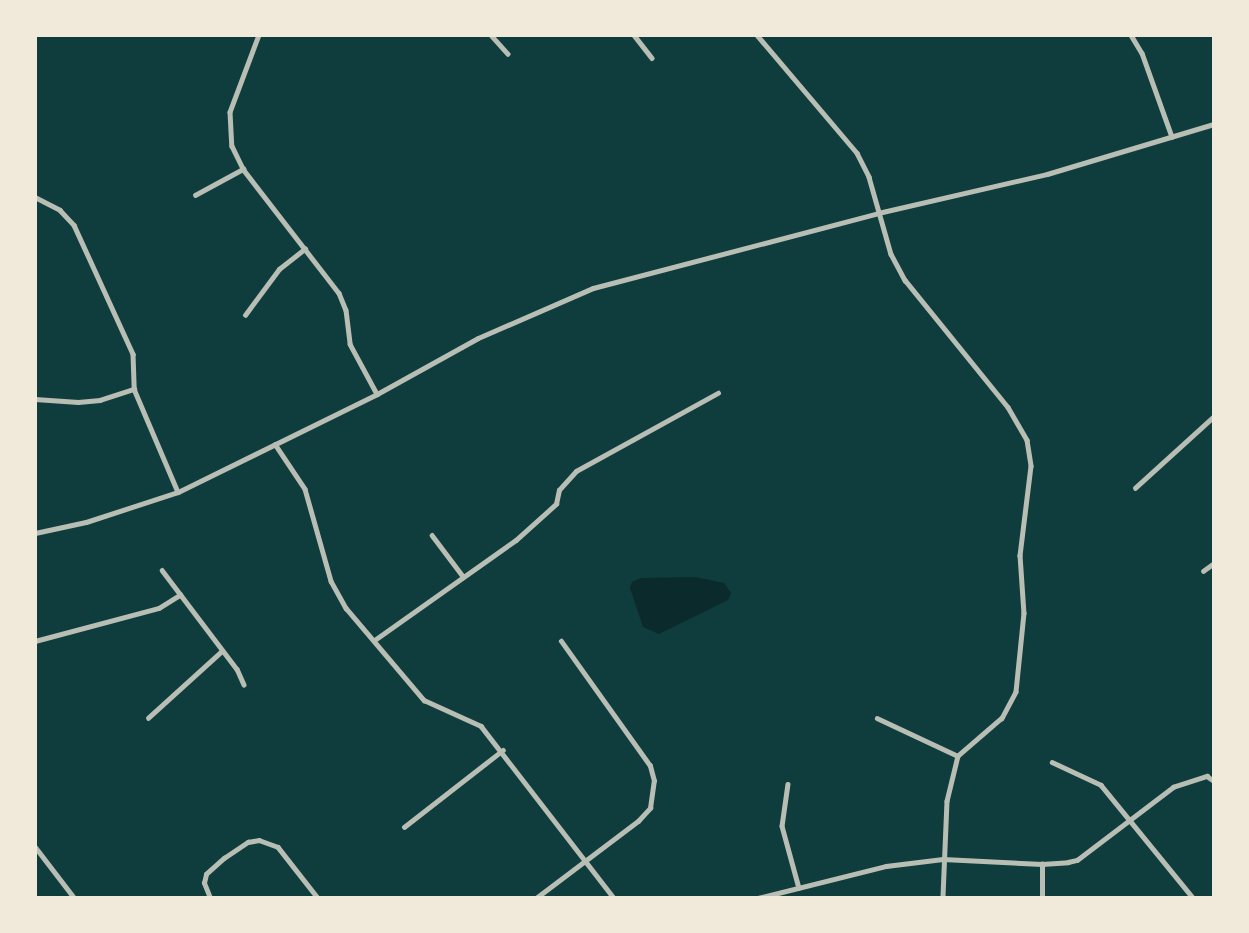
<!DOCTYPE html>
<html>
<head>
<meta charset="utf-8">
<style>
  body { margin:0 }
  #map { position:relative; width:1249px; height:933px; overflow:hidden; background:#0f3d3e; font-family:Ubuntu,sans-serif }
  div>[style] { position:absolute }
  .water>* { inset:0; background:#0a2a2b }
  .minor>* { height:4.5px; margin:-2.25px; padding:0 2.25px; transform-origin:2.25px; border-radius:2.25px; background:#b8beb3 }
  .tertiary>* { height:5px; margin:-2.5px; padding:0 2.5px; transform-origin:2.5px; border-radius:2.5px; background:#b8beb3 }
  span { translate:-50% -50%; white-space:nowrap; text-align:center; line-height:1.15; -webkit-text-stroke:5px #f1e9da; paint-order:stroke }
  .frame { position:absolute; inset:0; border:37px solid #f1e9da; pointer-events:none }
</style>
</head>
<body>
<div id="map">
  <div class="water">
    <i style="clip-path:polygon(695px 577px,724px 583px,731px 593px,728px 600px,659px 634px,643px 627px,630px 588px,632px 582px,641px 578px)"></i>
  </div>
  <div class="minor">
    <i style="left:259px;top:35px;width:82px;rotate:110.6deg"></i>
    <i style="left:230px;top:112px;width:34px;rotate:87deg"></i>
    <i style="left:232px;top:146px;width:25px;rotate:64deg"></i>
    <i style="left:243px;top:169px;width:157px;rotate:52.3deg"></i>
    <i style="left:339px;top:293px;width:18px;rotate:68deg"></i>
    <i style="left:346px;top:310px;width:34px;rotate:83deg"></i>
    <i style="left:350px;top:344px;width:57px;rotate:61.6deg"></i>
    <i style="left:491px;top:35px;width:25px;rotate:48deg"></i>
    <i style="left:634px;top:35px;width:29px;rotate:52deg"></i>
    <i style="left:757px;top:35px;width:155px;rotate:49.7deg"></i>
    <i style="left:857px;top:153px;width:27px;rotate:63deg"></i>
    <i style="left:869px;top:177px;width:80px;rotate:74.1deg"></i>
    <i style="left:891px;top:254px;width:30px;rotate:62deg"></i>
    <i style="left:905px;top:280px;width:164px;rotate:51deg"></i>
    <i style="left:1008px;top:407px;width:38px;rotate:60deg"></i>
    <i style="left:1027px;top:440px;width:26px;rotate:81deg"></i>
    <i style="left:1031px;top:466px;width:90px;rotate:97deg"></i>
    <i style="left:1020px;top:555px;width:58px;rotate:86.1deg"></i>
    <i style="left:1024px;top:613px;width:79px;rotate:95.8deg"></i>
    <i style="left:1016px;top:692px;width:30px;rotate:118deg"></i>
    <i style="left:1002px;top:718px;width:58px;rotate:139.2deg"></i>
    <i style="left:958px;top:756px;width:46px;rotate:103.7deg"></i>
    <i style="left:947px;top:801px;width:97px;rotate:92.4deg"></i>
    <i style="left:1131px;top:35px;width:21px;rotate:59deg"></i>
    <i style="left:1142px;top:53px;width:89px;rotate:70.3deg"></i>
    <i style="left:195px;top:195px;width:55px;rotate:-28.4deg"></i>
    <i style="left:35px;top:197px;width:28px;rotate:27deg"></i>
    <i style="left:60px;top:210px;width:21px;rotate:47deg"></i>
    <i style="left:74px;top:225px;width:142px;rotate:65.4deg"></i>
    <i style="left:133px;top:354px;width:35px;rotate:88deg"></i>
    <i style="left:134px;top:389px;width:112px;rotate:66.9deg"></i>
    <i style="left:245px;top:315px;width:57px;rotate:-53.5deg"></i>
    <i style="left:279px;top:269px;width:33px;rotate:-38deg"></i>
    <i style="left:35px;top:399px;width:43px;rotate:4deg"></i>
    <i style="left:78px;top:402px;width:22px;rotate:-5deg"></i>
    <i style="left:100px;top:400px;width:36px;rotate:-18deg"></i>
    <i style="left:275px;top:444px;width:54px;rotate:56.3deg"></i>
    <i style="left:305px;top:489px;width:96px;rotate:74.2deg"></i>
    <i style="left:331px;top:581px;width:31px;rotate:61deg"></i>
    <i style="left:346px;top:608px;width:121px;rotate:49.7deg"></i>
    <i style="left:424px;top:700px;width:63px;rotate:24.5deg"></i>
    <i style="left:481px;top:726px;width:217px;rotate:52.3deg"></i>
    <i style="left:1135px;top:488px;width:107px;rotate:-42.3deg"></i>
    <i style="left:432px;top:535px;width:50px;rotate:53.1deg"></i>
    <i style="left:162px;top:570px;width:124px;rotate:52.9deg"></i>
    <i style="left:237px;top:669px;width:17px;rotate:66deg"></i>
    <i style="left:1203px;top:571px;width:14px;rotate:-36deg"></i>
    <i style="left:376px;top:639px;width:171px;rotate:-35.3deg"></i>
    <i style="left:516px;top:540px;width:54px;rotate:-42deg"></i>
    <i style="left:556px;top:504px;width:14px;rotate:-78deg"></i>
    <i style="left:559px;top:490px;width:25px;rotate:-48deg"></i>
    <i style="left:576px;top:471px;width:162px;rotate:-28.8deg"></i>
    <i style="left:35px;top:641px;width:128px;rotate:-14.9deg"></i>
    <i style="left:159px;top:608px;width:25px;rotate:-32deg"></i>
    <i style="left:148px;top:718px;width:100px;rotate:-42.2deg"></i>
    <i style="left:877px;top:718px;width:89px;rotate:25.1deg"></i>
    <i style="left:1052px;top:762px;width:54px;rotate:25.1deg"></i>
    <i style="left:1101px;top:785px;width:146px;rotate:50.8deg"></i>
    <i style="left:788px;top:784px;width:42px;rotate:98.1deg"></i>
    <i style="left:782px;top:826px;width:64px;rotate:74.7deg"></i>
    <i style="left:404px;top:827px;width:125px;rotate:-37.9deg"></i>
    <i style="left:210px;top:898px;width:16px;rotate:-112deg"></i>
    <i style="left:204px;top:883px;width:9px;rotate:-77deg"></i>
    <i style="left:206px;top:874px;width:24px;rotate:-42deg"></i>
    <i style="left:224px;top:858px;width:29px;rotate:-34deg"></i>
    <i style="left:248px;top:842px;width:11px;rotate:-10deg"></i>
    <i style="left:259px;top:840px;width:20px;rotate:20deg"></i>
    <i style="left:278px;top:847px;width:65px;rotate:51.9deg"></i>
    <i style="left:536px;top:898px;width:128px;rotate:-37deg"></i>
    <i style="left:638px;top:821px;width:18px;rotate:-47deg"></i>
    <i style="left:650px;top:808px;width:27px;rotate:-82deg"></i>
    <i style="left:654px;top:781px;width:16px;rotate:-105deg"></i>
    <i style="left:650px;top:766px;width:153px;rotate:-125.5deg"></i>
    <i style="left:758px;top:898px;width:132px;rotate:-14deg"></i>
    <i style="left:886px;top:866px;width:57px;rotate:-7deg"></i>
    <i style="left:943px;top:859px;width:99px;rotate:2.9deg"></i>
    <i style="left:1042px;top:864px;width:26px;rotate:-4deg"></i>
    <i style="left:1068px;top:862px;width:9px;rotate:-13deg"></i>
    <i style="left:1077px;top:860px;width:121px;rotate:-37.2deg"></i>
    <i style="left:1173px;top:787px;width:36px;rotate:-18deg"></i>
    <i style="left:1207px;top:776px;width:9px;rotate:36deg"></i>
    <i style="left:1042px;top:898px;width:34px;rotate:-90deg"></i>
  </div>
  <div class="tertiary">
    <i style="left:35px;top:533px;width:52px;rotate:-12.2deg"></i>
    <i style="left:86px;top:522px;width:97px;rotate:-18.1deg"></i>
    <i style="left:178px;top:492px;width:222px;rotate:-26.2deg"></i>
    <i style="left:377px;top:394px;width:115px;rotate:-29deg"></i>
    <i style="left:478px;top:338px;width:125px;rotate:-23.5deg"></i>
    <i style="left:593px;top:288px;width:295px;rotate:-14.7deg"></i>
    <i style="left:878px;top:213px;width:173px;rotate:-13deg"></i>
    <i style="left:1047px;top:174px;width:174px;rotate:-16.7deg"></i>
    <i style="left:35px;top:847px;width:64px;rotate:52.6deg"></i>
  </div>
  <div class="frame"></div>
</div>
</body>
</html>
